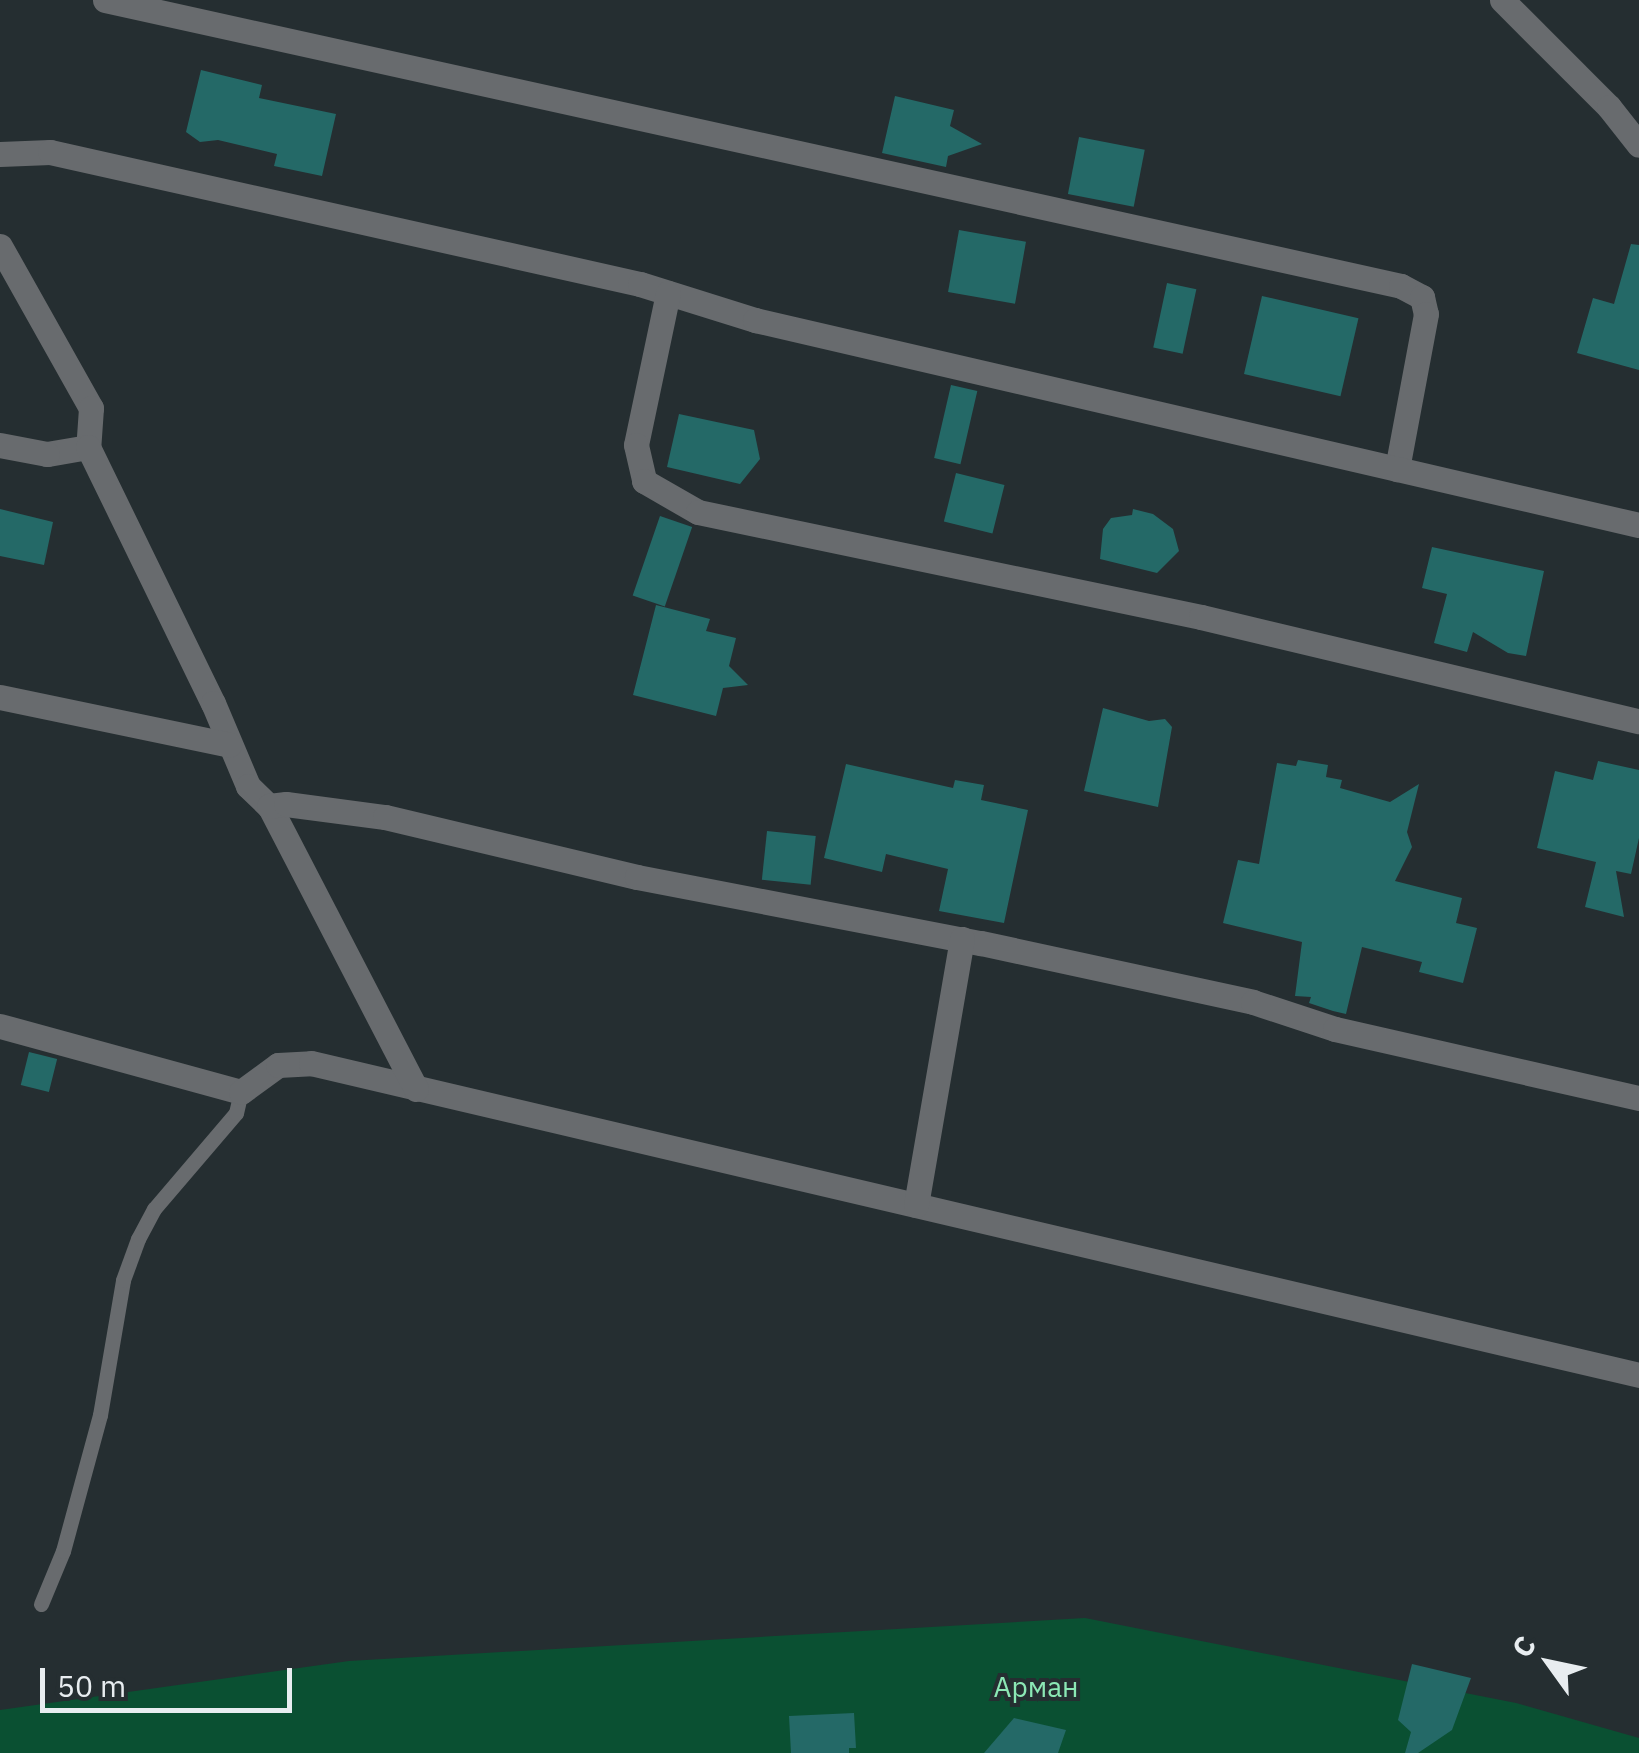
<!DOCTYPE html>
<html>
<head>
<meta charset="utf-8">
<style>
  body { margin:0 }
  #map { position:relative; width:1639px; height:1753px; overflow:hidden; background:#252e31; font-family:"IBM Plex Sans",sans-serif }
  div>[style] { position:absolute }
  .green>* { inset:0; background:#0a5032 }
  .building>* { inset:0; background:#246967; transform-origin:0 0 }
  .lane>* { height:15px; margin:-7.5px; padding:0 7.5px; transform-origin:7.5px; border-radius:7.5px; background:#686b6e }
  .street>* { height:25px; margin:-12.5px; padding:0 12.5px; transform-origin:12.5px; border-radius:12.5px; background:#686b6e }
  span { translate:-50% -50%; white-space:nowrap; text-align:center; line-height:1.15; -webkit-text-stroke:8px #252e31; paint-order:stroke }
  .park-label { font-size:28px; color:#8be8b5 }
  .north { position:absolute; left:1499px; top:1613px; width:100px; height:100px; -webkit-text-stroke:8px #252e31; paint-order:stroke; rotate:303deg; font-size:28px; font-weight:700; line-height:40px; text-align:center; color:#e8edf0 }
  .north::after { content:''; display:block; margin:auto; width:35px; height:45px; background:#e8edf0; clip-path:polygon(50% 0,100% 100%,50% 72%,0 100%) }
  .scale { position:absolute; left:40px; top:1668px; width:252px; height:45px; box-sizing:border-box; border:5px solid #e8edf0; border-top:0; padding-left:12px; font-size:30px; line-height:35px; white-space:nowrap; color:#e8edf0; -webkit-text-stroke:8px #252e31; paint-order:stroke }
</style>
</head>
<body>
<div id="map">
  <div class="green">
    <i style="clip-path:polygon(1085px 1618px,1516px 1703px,1639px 1738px,1639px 1753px,0 1753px,0 1710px,349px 1661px)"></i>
  </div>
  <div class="building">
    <i style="clip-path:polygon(201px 70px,262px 85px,259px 98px,336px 114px,322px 176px,274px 166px,277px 154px,218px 140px,200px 142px,186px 132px)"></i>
    <i style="clip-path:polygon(895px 96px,954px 110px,950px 126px,982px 144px,948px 156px,946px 167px,882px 153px)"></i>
    <i style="left:1079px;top:137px;width:67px;height:58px;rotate:11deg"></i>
    <i style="left:959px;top:230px;width:68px;height:63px;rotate:10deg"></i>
    <i style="clip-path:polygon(1631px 244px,1639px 245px,1639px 370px,1577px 353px,1593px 298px,1614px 304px)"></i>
    <i style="left:1167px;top:283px;width:30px;height:66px;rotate:12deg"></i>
    <i style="left:1262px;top:296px;width:99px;height:80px;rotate:13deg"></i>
    <i style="left:951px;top:385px;width:27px;height:75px;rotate:13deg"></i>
    <i style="clip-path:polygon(679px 414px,754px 430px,760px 459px,740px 484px,667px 467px)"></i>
    <i style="left:956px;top:473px;width:50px;height:50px;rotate:14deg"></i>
    <i style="clip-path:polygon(0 509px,53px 522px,44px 565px,0 556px)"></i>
    <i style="clip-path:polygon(1133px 509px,1153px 514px,1173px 529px,1179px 551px,1157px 573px,1100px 559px,1103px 529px,1111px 518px,1132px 515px)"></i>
    <i style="left:660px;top:516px;width:34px;height:84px;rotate:19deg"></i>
    <i style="clip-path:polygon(1432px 547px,1544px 571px,1526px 656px,1508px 653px,1473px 632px,1467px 652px,1434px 643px,1447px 594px,1422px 588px)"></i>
    <i style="clip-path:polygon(656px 605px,710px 619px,706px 631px,736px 638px,729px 666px,748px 685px,723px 688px,716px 716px,633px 695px)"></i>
    <i style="clip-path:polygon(1103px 708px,1149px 721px,1165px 719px,1172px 727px,1158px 807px,1084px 791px)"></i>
    <i style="clip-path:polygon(1298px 760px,1328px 765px,1326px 777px,1342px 780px,1340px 788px,1390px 802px,1419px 784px,1407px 832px,1412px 847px,1395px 881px,1462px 898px,1456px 923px,1477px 928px,1463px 983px,1419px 972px,1422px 962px,1362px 947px,1346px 1014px,1333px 1011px,1309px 1003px,1311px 997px,1295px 996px,1302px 942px,1223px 923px,1238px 860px,1259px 864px,1277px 763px,1296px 766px)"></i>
    <i style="clip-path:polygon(1598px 761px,1639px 770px,1639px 838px,1631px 874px,1616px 871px,1624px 917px,1585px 907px,1596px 862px,1537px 848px,1555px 771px,1593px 780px)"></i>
    <i style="clip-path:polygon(846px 764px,953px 788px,955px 780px,984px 785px,981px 800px,1028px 810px,1004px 923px,939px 911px,948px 869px,886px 854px,882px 872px,824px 858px)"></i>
    <i style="left:767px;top:831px;width:49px;height:49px;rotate:6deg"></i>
    <i style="left:29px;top:1052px;width:29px;height:34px;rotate:14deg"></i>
    <i style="clip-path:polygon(1412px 1664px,1471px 1678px,1452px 1730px,1418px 1753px,1405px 1753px,1411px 1732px,1398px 1720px)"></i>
    <i style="clip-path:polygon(854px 1713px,856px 1748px,849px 1748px,849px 1753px,791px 1753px,789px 1716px)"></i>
    <i style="clip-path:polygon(1014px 1718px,1066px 1730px,1058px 1753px,984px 1753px)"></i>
  </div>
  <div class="lane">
    <i style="left:41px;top:1604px;width:57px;rotate:-67.5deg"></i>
    <i style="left:63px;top:1551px;width:141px;rotate:-74.8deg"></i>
    <i style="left:100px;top:1415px;width:137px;rotate:-80.3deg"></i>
    <i style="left:123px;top:1280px;width:44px;rotate:-69.9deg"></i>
    <i style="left:138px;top:1239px;width:34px;rotate:-62deg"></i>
    <i style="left:154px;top:1209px;width:126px;rotate:-49.5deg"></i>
    <i style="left:236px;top:1113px;width:22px;rotate:-77deg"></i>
  </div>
  <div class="street">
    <i style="left:105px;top:0;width:1327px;rotate:12.44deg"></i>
    <i style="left:1401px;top:286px;width:24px;rotate:28deg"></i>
    <i style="left:1422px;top:297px;width:17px;rotate:77deg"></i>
    <i style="left:1426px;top:314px;width:158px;rotate:100.6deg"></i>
    <i style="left:1502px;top:0;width:151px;rotate:45deg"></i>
    <i style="left:1609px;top:107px;width:48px;rotate:51.7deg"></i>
    <i style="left:0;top:154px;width:50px;rotate:-2.3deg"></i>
    <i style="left:50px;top:152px;width:605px;rotate:12.61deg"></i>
    <i style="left:640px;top:284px;width:121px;rotate:17.4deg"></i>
    <i style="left:755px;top:320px;width:907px;rotate:13.06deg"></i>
    <i style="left:0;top:246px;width:186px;rotate:60.7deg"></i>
    <i style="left:91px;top:408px;width:39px;rotate:94deg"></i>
    <i style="left:88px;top:447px;width:42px;rotate:170.3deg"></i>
    <i style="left:47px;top:454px;width:48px;rotate:-169.2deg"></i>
    <i style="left:668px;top:293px;width:155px;rotate:101.9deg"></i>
    <i style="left:636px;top:445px;width:37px;rotate:77deg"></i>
    <i style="left:644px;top:481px;width:62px;rotate:29.9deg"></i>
    <i style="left:698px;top:512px;width:514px;rotate:11.79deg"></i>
    <i style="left:1201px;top:617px;width:450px;rotate:13.4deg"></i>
    <i style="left:88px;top:447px;width:285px;rotate:64deg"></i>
    <i style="left:213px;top:703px;width:90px;rotate:67.1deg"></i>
    <i style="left:248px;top:786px;width:29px;rotate:44deg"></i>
    <i style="left:0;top:697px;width:234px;rotate:11.8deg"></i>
    <i style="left:0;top:1026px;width:250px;rotate:15.3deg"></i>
    <i style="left:241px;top:1092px;width:46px;rotate:-36.1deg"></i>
    <i style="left:278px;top:1065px;width:33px;rotate:-3deg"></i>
    <i style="left:311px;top:1063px;width:1364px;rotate:13.22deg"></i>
    <i style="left:416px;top:1089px;width:319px;rotate:-117.4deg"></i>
    <i style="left:269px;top:806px;width:17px;rotate:-7deg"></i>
    <i style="left:286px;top:804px;width:100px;rotate:7.5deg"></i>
    <i style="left:385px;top:817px;width:259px;rotate:13.4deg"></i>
    <i style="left:637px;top:877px;width:350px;rotate:10.9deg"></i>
    <i style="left:981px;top:943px;width:278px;rotate:12.2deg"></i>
    <i style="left:1253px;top:1002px;width:86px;rotate:18.2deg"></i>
    <i style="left:1335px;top:1029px;width:312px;rotate:12.8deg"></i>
    <i style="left:916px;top:1205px;width:270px;rotate:-80.2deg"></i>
  </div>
  <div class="park-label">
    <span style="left:1036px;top:1687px">Арман</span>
  </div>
  <div class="north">С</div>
  <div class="scale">50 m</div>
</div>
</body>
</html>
